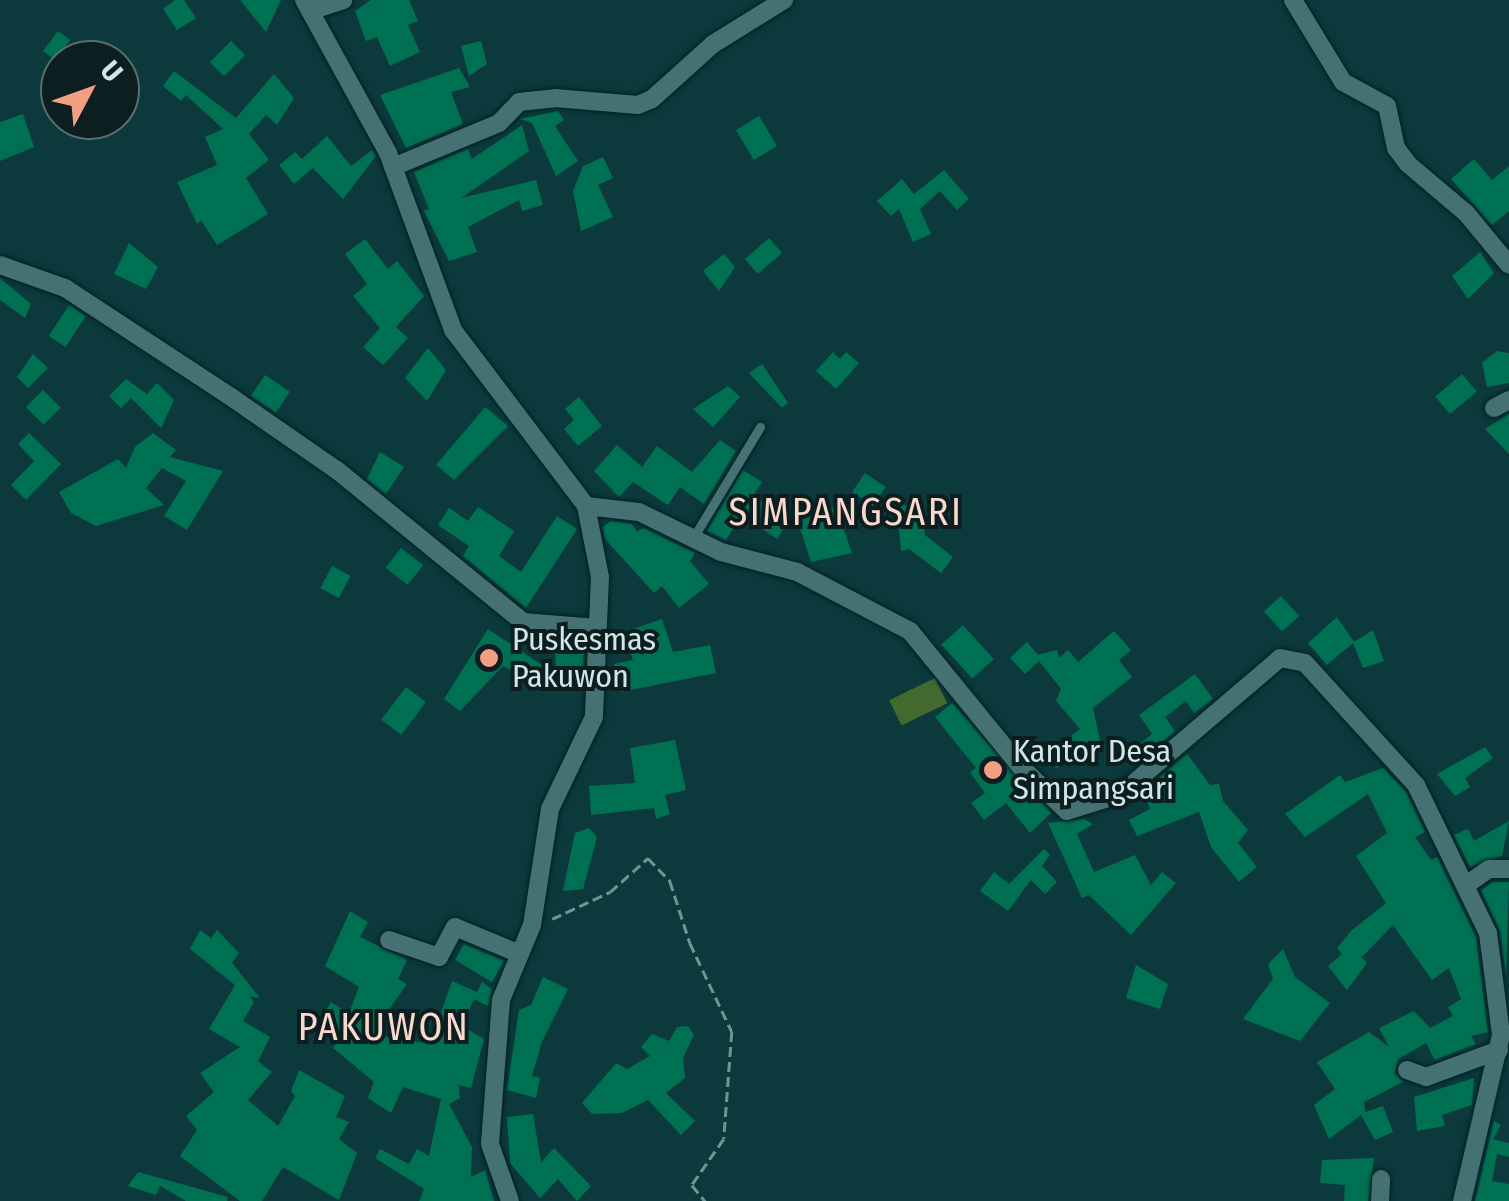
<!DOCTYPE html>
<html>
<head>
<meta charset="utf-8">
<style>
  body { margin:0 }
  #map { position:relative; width:1509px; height:1201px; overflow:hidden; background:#0c3a3c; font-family:"Fira Sans Condensed",sans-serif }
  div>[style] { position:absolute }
  .green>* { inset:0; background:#44692e; transform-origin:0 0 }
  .building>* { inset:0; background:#007053; transform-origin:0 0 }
  .path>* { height:2.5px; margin-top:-1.25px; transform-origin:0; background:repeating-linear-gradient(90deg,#709394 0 10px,transparent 0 15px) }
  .roads { filter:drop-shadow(0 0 2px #002022) drop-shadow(0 0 2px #002022) }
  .lane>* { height:9px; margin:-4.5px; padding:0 4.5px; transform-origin:4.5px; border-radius:4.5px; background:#467173 }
  .street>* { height:18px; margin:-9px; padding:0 9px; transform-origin:9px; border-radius:9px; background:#467173 }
  .dots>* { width:28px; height:28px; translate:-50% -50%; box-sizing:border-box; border:5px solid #0c1e1f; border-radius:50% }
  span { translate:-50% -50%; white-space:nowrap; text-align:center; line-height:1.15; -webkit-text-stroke:8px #0c1e1f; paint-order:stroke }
  .poi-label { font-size:32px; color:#d0e7e8 }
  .left { translate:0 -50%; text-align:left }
  .quarter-label { font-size:38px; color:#f9d8cd; letter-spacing:2.5px }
  .north { position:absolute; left:40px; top:40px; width:100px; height:100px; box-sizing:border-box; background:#0c1e1f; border:2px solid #5a6e6f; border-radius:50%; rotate:49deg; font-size:28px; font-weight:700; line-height:40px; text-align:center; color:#d0e7e8 }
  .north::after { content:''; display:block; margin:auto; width:35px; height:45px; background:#f39f84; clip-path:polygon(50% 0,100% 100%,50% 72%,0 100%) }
</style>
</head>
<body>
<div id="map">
  <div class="green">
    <i style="left:935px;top:678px;width:28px;height:51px;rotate:64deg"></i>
  </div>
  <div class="building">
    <i style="clip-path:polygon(175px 0,184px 0,196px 18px,177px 30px,163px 9px)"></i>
    <i style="clip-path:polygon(240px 0,281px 0,266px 32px)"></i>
    <i style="clip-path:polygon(371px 0,409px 0,418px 21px,408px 25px,420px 52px,390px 66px,377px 37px,366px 41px,355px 11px)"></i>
    <i style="clip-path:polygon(58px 31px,70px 40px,64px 48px,80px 60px,55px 60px,43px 51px)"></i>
    <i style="left:231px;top:41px;width:20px;height:30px;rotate:45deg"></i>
    <i style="clip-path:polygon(481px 41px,487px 64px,469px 76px,461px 46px)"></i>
    <i style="clip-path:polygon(459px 68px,470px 87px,451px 92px,463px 124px,406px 148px,380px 95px)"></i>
    <i style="clip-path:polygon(174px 71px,236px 118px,274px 74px,294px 98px,277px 125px,266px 115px,249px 134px,269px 160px,246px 178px,268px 214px,217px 245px,201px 220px,197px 224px,177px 182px,217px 165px,205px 137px,223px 129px,186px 95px,181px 101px,163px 86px)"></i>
    <i style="clip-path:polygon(558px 111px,564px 120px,555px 126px,578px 161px,556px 176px,532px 123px,520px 119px)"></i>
    <i style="clip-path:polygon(23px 114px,34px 147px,0 161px,0 122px)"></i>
    <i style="left:759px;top:116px;width:35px;height:27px;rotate:59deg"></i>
    <i style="clip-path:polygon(522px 125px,529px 151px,461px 198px,536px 180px,543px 205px,522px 211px,519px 200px,468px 227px,477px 252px,449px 261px,424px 211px,429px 209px,414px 172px,468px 149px,472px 159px)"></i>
    <i style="clip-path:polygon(327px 136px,351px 166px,372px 150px,376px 156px,343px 199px,313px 168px,294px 184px,279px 165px,295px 152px,302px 159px)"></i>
    <i style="clip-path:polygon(603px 157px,613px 178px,598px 185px,613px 217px,581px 231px,573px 191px,583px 166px)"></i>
    <i style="clip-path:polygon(1474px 159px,1492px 180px,1509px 166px,1509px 211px,1492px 225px,1451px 179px)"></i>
    <i style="clip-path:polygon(944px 170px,969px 199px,957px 210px,940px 191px,920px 209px,931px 234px,913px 242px,899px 209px,891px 216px,877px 201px,902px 179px,914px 194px)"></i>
    <i style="left:769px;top:238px;width:20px;height:32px;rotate:49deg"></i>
    <i style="clip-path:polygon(365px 239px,388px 269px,397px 261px,424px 296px,396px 327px,408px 338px,383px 365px,363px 347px,380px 328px,353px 296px,367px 284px,345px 254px)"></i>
    <i style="clip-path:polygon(129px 243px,158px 267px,146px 289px,114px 274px)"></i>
    <i style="clip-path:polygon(1480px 252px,1494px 273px,1468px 299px,1452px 276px)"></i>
    <i style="clip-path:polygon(724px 254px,735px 267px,719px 291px,703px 271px)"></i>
    <i style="clip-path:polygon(0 278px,31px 304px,25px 318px,0 300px)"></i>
    <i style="left:69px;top:305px;width:20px;height:37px;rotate:33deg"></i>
    <i style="clip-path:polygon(428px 348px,446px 370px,427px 401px,405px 378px)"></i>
    <i style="clip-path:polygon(1497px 351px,1509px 353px,1509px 383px,1487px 387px,1482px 363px)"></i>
    <i style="clip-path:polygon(833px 352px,840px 359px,846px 352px,859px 363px,836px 389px,816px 371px)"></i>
    <i style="clip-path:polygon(33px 354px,48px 368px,28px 388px,17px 377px)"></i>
    <i style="clip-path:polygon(762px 364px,788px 403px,782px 408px,749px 373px)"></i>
    <i style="left:1462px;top:374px;width:23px;height:35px;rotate:50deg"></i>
    <i style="left:265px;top:375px;width:30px;height:25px;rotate:34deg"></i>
    <i style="clip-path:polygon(126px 379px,147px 394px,157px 383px,174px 400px,161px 428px,131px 398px,121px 408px,109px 396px)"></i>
    <i style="clip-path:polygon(728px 386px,740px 397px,713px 427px,693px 409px)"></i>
    <i style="left:43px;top:390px;width:25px;height:24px;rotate:45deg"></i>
    <i style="clip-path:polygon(579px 397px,602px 426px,578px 446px,564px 429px,574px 420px,565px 409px)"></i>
    <i style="clip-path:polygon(485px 407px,508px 426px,454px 480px,436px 465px)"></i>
    <i style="clip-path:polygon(1509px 414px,1509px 454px,1485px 429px)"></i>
    <i style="clip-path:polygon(29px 433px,61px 464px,26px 500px,11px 485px,34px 461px,18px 444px)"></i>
    <i style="clip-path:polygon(153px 433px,176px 450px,170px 457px,223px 471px,187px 530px,164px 516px,186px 481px,162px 468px,146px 488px,164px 505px,96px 526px,71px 513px,59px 492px,118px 459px,126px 468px,135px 447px)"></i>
    <i style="clip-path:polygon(720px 440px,736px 451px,704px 504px,680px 487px,668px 505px,633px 482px,619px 497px,594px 471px,617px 445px,642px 467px,657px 446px,692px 472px)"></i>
    <i style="clip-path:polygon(380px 452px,404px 467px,386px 494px,367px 479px)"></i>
    <i style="clip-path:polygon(743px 470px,762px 482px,753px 496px,789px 520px,777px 539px,742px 515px,726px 540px,707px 531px)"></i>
    <i style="left:865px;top:473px;width:25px;height:23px;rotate:34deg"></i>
    <i style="clip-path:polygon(922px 502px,925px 535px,953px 557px,941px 573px,909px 549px,901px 551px,897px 507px)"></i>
    <i style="clip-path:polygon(478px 507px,514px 531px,499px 556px,521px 572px,557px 516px,577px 529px,526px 608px,463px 556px,469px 546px,438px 525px,449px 508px,468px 521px)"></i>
    <i style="clip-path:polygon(836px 507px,852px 553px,811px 562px,796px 516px)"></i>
    <i style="clip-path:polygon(611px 521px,632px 524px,637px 532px,643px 528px,695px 553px,690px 561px,709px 584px,679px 608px,662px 586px,654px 593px,605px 539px,603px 527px)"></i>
    <i style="left:401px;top:548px;width:28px;height:25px;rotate:38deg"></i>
    <i style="left:332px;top:566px;width:21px;height:25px;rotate:28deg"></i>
    <i style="left:1281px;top:596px;width:27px;height:23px;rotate:48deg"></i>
    <i style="clip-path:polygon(1337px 617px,1354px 642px,1373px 630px,1384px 661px,1363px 668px,1353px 643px,1327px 665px,1308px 643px)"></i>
    <i style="clip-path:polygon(662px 619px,673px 652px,710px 645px,716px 673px,620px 692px,614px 664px,633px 660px,624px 632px)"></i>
    <i style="left:963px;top:625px;width:46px;height:29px;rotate:48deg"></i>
    <i style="clip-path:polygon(488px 629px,545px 667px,529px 679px,503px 666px,460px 711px,444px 699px)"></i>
    <i style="clip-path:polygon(1114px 631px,1131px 650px,1119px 660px,1132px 677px,1093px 708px,1101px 745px,1056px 768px,1047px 754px,1080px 729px,1056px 701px,1061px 689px,1039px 661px,1025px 674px,1010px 658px,1027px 642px,1038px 655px,1057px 650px,1059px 658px,1068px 650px,1078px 662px)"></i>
    <i style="clip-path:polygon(584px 648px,583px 677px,557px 681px,555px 653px)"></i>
    <i style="clip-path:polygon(1195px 674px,1213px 699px,1194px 713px,1186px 701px,1165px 717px,1175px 731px,1137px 764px,1131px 757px,1137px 746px,1152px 734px,1139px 715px)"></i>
    <i style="left:406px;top:687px;width:25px;height:41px;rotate:37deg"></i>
    <i style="clip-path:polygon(952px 703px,1051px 813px,1030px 833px,1006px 803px,984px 820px,971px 803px,985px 793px,970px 772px,976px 768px,935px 717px)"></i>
    <i style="clip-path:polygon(675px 740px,686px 790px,665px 795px,670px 814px,656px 819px,654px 808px,591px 815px,589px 786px,635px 783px,630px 748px)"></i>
    <i style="clip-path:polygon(1485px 747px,1493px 758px,1465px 778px,1470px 787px,1455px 796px,1437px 774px)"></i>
    <i style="clip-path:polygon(1187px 754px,1210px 785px,1219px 784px,1223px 801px,1248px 830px,1238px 843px,1257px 867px,1239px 882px,1211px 847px,1199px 812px,1137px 836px,1129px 820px,1150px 809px,1144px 791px)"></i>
    <i style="clip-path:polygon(1383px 768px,1406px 792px,1425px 832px,1415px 837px,1431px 860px,1437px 857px,1476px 937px,1488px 1032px,1471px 1036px,1476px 1044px,1435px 1060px,1426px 1043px,1398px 1059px,1395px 1073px,1403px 1082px,1364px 1102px,1365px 1112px,1383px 1106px,1393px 1132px,1375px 1140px,1361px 1115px,1329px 1139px,1314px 1105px,1335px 1089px,1317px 1062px,1369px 1032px,1389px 1047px,1379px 1028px,1414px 1011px,1430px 1028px,1453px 1016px,1448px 1007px,1461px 999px,1449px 968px,1432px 980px,1393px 925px,1362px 957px,1367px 963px,1347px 990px,1328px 966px,1342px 954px,1337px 948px,1351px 931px,1386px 903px,1356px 856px,1387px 833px,1368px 794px,1305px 837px,1285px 814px,1340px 775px,1345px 782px)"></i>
    <i style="clip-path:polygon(1084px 819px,1093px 824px,1077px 834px,1094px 872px,1135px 855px,1151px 885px,1162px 872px,1176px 883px,1131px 935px,1089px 895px,1082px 898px,1048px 823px)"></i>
    <i style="clip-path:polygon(1509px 821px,1502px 856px,1470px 867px,1454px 835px,1468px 829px,1474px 841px)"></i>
    <i style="clip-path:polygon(589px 828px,597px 837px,583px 889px,563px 891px,575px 833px)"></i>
    <i style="clip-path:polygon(1044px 849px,1050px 855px,1042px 866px,1057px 882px,1045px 894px,1031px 880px,1008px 911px,980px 891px,994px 872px,1009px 884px)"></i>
    <i style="clip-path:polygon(1493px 882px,1509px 882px,1506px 975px,1500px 931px,1481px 890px)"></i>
    <i style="clip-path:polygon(350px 911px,368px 922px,360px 937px,407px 960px,398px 979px,407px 984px,378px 1025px,386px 1029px,382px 1036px,430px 1044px,452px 981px,477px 992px,482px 982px,492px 989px,488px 1006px,474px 999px,462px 1026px,484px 1039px,471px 1088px,459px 1085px,460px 1098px,449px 1104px,472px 1147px,471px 1177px,485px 1170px,494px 1201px,419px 1201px,424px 1189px,375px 1158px,380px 1149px,409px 1164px,417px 1149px,429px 1156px,441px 1099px,403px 1087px,391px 1113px,368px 1098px,374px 1082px,333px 1048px,343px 1033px,320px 1020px,331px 1002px,349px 1013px,359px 987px,325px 966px)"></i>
    <i style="clip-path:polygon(200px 930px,211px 938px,217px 930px,239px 953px,232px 963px,260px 998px,250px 996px,254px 1002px,243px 1021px,270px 1037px,258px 1061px,272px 1072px,248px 1100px,278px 1126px,295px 1096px,291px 1091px,299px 1070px,345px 1096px,336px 1117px,349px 1122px,339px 1139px,357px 1153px,339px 1200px,283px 1167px,262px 1201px,240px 1201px,180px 1156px,197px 1130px,186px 1116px,214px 1092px,200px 1073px,240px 1047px,209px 1029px,235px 985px,190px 949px)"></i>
    <i style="clip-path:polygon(464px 944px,504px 961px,492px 982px,455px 960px)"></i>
    <i style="clip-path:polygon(1283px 949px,1295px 977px,1330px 1003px,1300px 1041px,1243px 1019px,1273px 979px,1268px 964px)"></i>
    <i style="clip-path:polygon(1136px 965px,1168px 984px,1160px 1009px,1126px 998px)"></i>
    <i style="clip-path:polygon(543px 977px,568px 989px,542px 1042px,532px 1076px,540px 1078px,536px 1098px,507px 1090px,519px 1010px,531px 1005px)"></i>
    <i style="clip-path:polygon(688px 1026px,694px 1035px,683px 1058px,685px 1078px,666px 1093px,695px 1121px,681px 1135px,648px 1100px,622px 1113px,592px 1114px,582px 1103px,616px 1063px,627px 1069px,650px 1056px,641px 1047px,652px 1034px,669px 1041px,677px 1027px)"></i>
    <i style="clip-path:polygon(1474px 1078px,1472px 1105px,1442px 1115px,1445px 1126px,1417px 1131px,1414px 1097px)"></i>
    <i style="clip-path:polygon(533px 1114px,541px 1162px,554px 1148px,591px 1186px,577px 1201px,558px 1179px,540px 1198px,510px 1163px,507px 1117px)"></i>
    <i style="clip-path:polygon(1494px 1121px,1501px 1125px,1493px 1139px,1509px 1143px,1509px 1157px,1497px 1154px,1492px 1181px,1509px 1184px,1509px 1201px,1475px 1201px)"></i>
    <i style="clip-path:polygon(1374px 1158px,1368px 1201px,1344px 1201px,1345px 1185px,1320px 1183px,1322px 1160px)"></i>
    <i style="clip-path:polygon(138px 1172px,228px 1197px,227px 1201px,186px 1201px,160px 1186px,156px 1195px,128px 1186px)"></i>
  </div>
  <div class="path">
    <i style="left:552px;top:919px;width:64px;rotate:-25deg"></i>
    <i style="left:610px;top:892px;width:51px;rotate:-41.8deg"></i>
    <i style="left:648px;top:858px;width:32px;rotate:46deg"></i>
    <i style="left:670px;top:881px;width:65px;rotate:72.1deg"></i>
    <i style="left:690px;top:943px;width:98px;rotate:64.7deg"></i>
    <i style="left:732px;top:1032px;width:107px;rotate:94.3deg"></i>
    <i style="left:724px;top:1139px;width:56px;rotate:124.8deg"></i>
    <i style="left:692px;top:1185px;width:21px;rotate:51deg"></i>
  </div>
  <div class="roads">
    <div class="lane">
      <i style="left:693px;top:538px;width:130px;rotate:-58.9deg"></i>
    </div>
    <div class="street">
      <i style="left:304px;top:0;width:175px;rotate:61.2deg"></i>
      <i style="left:388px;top:153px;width:189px;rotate:69.8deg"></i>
      <i style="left:453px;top:330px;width:221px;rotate:52.9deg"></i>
      <i style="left:586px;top:506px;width:72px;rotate:78.8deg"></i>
      <i style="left:600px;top:577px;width:140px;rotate:92.5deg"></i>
      <i style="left:594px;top:717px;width:102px;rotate:115.6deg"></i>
      <i style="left:550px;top:809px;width:117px;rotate:98.8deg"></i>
      <i style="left:532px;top:925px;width:81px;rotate:112.5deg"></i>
      <i style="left:501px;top:1000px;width:144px;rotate:94.4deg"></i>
      <i style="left:490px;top:1144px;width:60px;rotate:70.7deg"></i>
      <i style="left:1293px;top:0;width:96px;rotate:58.6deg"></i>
      <i style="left:1343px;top:82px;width:50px;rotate:28.6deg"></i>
      <i style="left:1387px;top:106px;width:43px;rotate:77.9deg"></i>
      <i style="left:1396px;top:148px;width:20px;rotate:53deg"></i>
      <i style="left:1408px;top:164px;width:76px;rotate:40.2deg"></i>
      <i style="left:1466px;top:213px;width:67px;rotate:50.4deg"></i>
      <i style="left:310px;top:11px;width:35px;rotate:-18deg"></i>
      <i style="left:393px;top:167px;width:115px;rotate:-22.5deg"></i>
      <i style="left:499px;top:123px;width:29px;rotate:-46deg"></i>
      <i style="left:519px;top:102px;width:36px;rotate:-6deg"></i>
      <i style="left:555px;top:98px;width:83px;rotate:4.8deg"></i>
      <i style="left:638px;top:105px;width:15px;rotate:-23deg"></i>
      <i style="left:652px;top:99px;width:82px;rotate:-42deg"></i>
      <i style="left:713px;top:44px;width:84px;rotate:-31.8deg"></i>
      <i style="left:0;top:265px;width:69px;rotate:19.5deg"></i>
      <i style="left:65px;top:288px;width:202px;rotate:33.3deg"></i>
      <i style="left:234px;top:399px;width:126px;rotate:34.7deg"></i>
      <i style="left:338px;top:471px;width:239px;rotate:39.2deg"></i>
      <i style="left:523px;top:622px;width:74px;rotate:4.6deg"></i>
      <i style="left:1494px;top:408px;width:17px;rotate:-28deg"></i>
      <i style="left:586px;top:506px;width:53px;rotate:6.5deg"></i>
      <i style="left:639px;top:512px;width:91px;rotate:26deg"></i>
      <i style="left:721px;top:552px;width:79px;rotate:14.7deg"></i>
      <i style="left:797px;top:572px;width:127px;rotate:27.6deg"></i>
      <i style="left:910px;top:631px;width:174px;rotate:50.8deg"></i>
      <i style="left:1020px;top:766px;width:65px;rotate:43.8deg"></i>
      <i style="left:1067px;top:811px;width:57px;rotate:-17.5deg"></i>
      <i style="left:1121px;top:794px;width:209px;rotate:-40.5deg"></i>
      <i style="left:1280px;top:658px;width:25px;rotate:11deg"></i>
      <i style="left:1305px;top:663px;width:165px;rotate:47.7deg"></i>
      <i style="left:1416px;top:785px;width:165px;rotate:64.1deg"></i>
      <i style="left:1488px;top:933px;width:103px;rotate:82.7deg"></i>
      <i style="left:1501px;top:1035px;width:171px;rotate:103.2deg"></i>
      <i style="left:1469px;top:883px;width:24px;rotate:-35deg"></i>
      <i style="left:1489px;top:869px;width:20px"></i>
      <i style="left:389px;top:940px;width:53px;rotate:18.8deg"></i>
      <i style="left:439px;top:957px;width:34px;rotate:-62deg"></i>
      <i style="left:455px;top:927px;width:70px;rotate:22.6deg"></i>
      <i style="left:1407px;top:1070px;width:20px;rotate:20deg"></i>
      <i style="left:1426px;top:1077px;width:78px;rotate:-20.3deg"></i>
      <i style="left:1380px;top:1201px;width:22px;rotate:-87deg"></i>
    </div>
  </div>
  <div class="dots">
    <i style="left:489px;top:658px;background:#f39f84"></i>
    <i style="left:993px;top:770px;background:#f39f84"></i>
  </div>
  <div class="poi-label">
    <span class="left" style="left:512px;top:658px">Puskesmas<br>Pakuwon</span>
    <span class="left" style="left:1013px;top:770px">Kantor Desa<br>Simpangsari</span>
  </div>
  <div class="quarter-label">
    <span style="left:846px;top:513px">SIMPANGSARI</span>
    <span style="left:384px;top:1028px">PAKUWON</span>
  </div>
  <div class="north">U</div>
</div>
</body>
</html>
